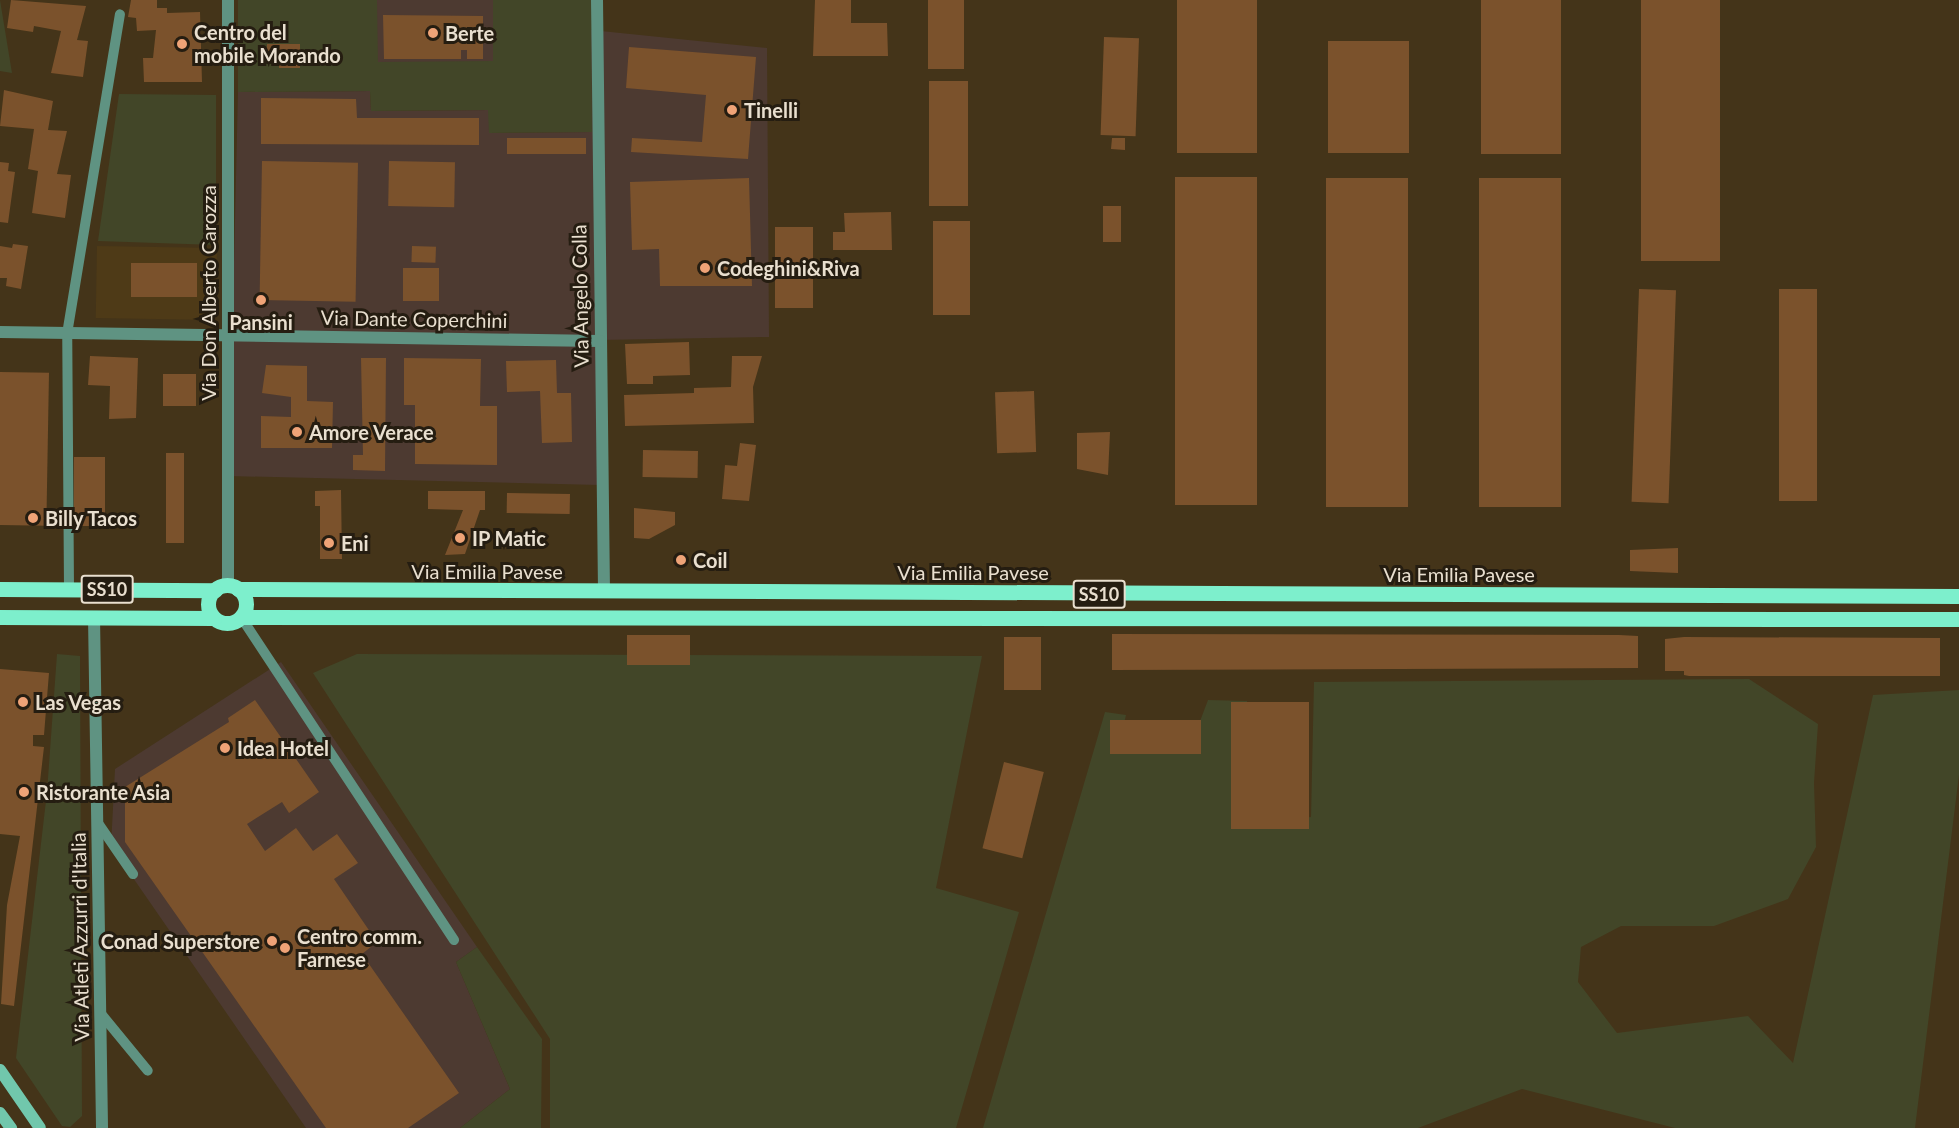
<!DOCTYPE html>
<html>
<head>
<meta charset="utf-8">
<style>
  body { margin:0 }
  #map { position:relative; width:1959px; height:1128px; overflow:hidden; background:#443419; font-family:Lato,sans-serif }
  div>[style] { position:absolute }
  .commercial>* { inset:0; background:#4d3a31; transform-origin:0 0 }
  .built>* { inset:0; background:#4e3a17; transform-origin:0 0 }
  .green>* { inset:0; background:#424628 }
  .building>* { inset:0; background:#7b522c; transform-origin:0 0 }
  .lane>* { height:10px; margin:-5px; padding:0 5px; transform-origin:5px; border-radius:5px; background:#5f9382 }
  .street>* { height:12px; margin:-6px; padding:0 6px; transform-origin:6px; border-radius:6px; background:#5f9382 }
  .secondary>* { height:12px; margin:-6px; padding:0 6px; transform-origin:6px; border-radius:6px; background:#71c7ac }
  .primary>* { height:15px; margin:-7.5px; padding:0 7.5px; transform-origin:7.5px; border-radius:7.5px; background:#7defcc }
  .primary>.ring { margin:-7.5px; padding:0; box-sizing:content-box; background:none; border:15px solid #7defcc; border-radius:50% }
  .dots>* { width:16px; height:16px; translate:-50% -50%; box-sizing:border-box; border:3px solid #251d11; border-radius:50% }
  span { translate:-50% -50%; white-space:nowrap; text-align:center; line-height:1.15; -webkit-text-stroke:6px #251d11; paint-order:stroke }
  .shield-label span { padding:2px 4px; background:#251d11; border:2px solid; border-radius:4px; -webkit-text-stroke-width:0 }
  .shield-label { font-size:18px; color:#e9dfcf; font-weight:700 }
  .poi-label { font-size:20px; color:#e9dfcf; font-weight:700 }
  .left { translate:0 -50%; text-align:left }
  .right { translate:-100% -50%; text-align:right }
  .street-label { font-size:20px; color:#e9dfcf }
</style>
</head>
<body>
<div id="map">
  <div class="commercial">
    <i style="left:377px;top:0;width:116px;height:62px"></i>
    <i style="clip-path:polygon(591px 30px,767px 48px,769px 337px,599px 340px,600px 485px,229px 476px,238px 92px,370px 91px,371px 111px,489px 110px,489px 133px,591px 132px)"></i>
    <i style="clip-path:polygon(281px 662px,477px 947px,456px 962px,510px 1089px,460px 1128px,306px 1128px,111px 846px,115px 769px)"></i>
  </div>
  <div class="built">
    <i style="left:97px;top:246px;width:120px;height:72px;rotate:1deg"></i>
  </div>
  <div class="green">
    <i style="clip-path:polygon(0 0,12px 73px,0 71px)"></i>
    <i style="clip-path:polygon(238px 0,377px 0,378px 62px,493px 61px,493px 0,591px 0,592px 132px,489px 133px,488px 110px,371px 111px,370px 91px,238px 92px)"></i>
    <i style="clip-path:polygon(119px 94px,216px 95px,216px 245px,98px 241px)"></i>
    <i style="clip-path:polygon(57px 654px,80px 656px,82px 1116px,70px 1127px,62px 1126px,16px 1058px,47px 792px)"></i>
    <i style="clip-path:polygon(357px 654px,982px 656px,936px 888px,1019px 912px,956px 1128px,550px 1128px,550px 1039px,313px 673px)"></i>
    <i style="clip-path:polygon(1749px 679px,1818px 724px,1814px 783px,1816px 847px,1788px 899px,1714px 926px,1621px 926px,1581px 947px,1578px 982px,1617px 1033px,1748px 1016px,1793px 1063px,1873px 695px,1959px 690px,1959px 775px,1915px 1128px,1675px 1128px,1522px 1089px,1418px 1128px,983px 1128px,1105px 712px,1126px 715px,1119px 746px,1194px 737px,1208px 700px,1247px 701px,1252px 821px,1311px 817px,1314px 682px)"></i>
    <i style="clip-path:polygon(477px 947px,542px 1039px,541px 1128px,460px 1128px,510px 1089px,456px 962px)"></i>
  </div>
  <div class="building">
    <i style="clip-path:polygon(11px 0,86px 6px,77px 40px,88px 41px,83px 77px,51px 73px,61px 31px,34px 26px,33px 32px,7px 28px)"></i>
    <i style="clip-path:polygon(131px 0,157px 0,157px 8px,167px 8px,167px 13px,200px 12px,202px 82px,144px 82px,143px 58px,153px 58px,156px 30px,137px 31px,136px 18px,128px 17px)"></i>
    <i style="clip-path:polygon(815px 0,851px 0,851px 23px,887px 23px,888px 56px,813px 56px)"></i>
    <i style="left:928px;top:0;width:36px;height:69px"></i>
    <i style="left:1177px;top:0;width:80px;height:153px"></i>
    <i style="left:1481px;top:0;width:80px;height:154px"></i>
    <i style="left:1641px;top:0;width:79px;height:261px"></i>
    <i style="clip-path:polygon(383px 15px,483px 16px,483px 59px,467px 59px,467px 50px,461px 50px,461px 59px,384px 59px)"></i>
    <i style="left:1104px;top:37px;width:35px;height:98px;rotate:2deg"></i>
    <i style="left:1328px;top:41px;width:81px;height:112px"></i>
    <i style="clip-path:polygon(267px 44px,300px 44px,300px 68px,279px 68px,279px 62px,266px 63px)"></i>
    <i style="clip-path:polygon(629px 47px,756px 57px,748px 159px,631px 152px,632px 138px,702px 142px,706px 95px,626px 88px)"></i>
    <i style="left:929px;top:81px;width:39px;height:125px"></i>
    <i style="clip-path:polygon(4px 90px,53px 101px,48px 130px,67px 131px,57px 174px,71px 175px,65px 218px,32px 213px,38px 171px,28px 169px,34px 129px,0 126px)"></i>
    <i style="clip-path:polygon(261px 98px,356px 99px,357px 118px,479px 118px,479px 145px,261px 144px)"></i>
    <i style="left:586px;top:138px;width:16px;height:79px;rotate:90deg"></i>
    <i style="clip-path:polygon(1112px 138px,1125px 138px,1125px 150px,1111px 149px)"></i>
    <i style="left:262px;top:161px;width:96px;height:139px;rotate:1deg"></i>
    <i style="left:389px;top:161px;width:66px;height:45px;rotate:1deg"></i>
    <i style="clip-path:polygon(0 162px,9px 163px,8px 171px,15px 172px,8px 223px,0 222px)"></i>
    <i style="left:1175px;top:177px;width:82px;height:328px"></i>
    <i style="clip-path:polygon(749px 178px,752px 286px,660px 286px,659px 249px,632px 250px,630px 182px)"></i>
    <i style="left:1408px;top:178px;width:329px;height:82px;rotate:90deg"></i>
    <i style="left:1479px;top:178px;width:82px;height:329px"></i>
    <i style="left:1103px;top:206px;width:18px;height:36px"></i>
    <i style="clip-path:polygon(891px 212px,892px 250px,833px 250px,833px 232px,845px 232px,844px 213px)"></i>
    <i style="left:933px;top:221px;width:37px;height:94px"></i>
    <i style="left:775px;top:227px;width:38px;height:81px"></i>
    <i style="clip-path:polygon(13px 244px,28px 246px,21px 289px,6px 286px,7px 278px,0 278px,0 246px,12px 248px)"></i>
    <i style="left:412px;top:246px;width:24px;height:16px;rotate:2deg"></i>
    <i style="left:131px;top:263px;width:66px;height:34px"></i>
    <i style="left:403px;top:268px;width:36px;height:33px"></i>
    <i style="left:1639px;top:289px;width:37px;height:213px;rotate:2deg"></i>
    <i style="left:1779px;top:289px;width:38px;height:212px"></i>
    <i style="clip-path:polygon(689px 342px,690px 375px,653px 376px,653px 384px,627px 384px,625px 344px)"></i>
    <i style="clip-path:polygon(90px 356px,138px 358px,136px 418px,109px 419px,110px 386px,88px 385px)"></i>
    <i style="clip-path:polygon(732px 356px,762px 356px,753px 387px,754px 423px,625px 426px,624px 395px,694px 393px,694px 388px,731px 387px)"></i>
    <i style="clip-path:polygon(361px 358px,386px 358px,385px 471px,353px 470px,353px 455px,363px 455px)"></i>
    <i style="clip-path:polygon(404px 358px,481px 359px,480px 406px,497px 406px,497px 465px,415px 464px,415px 405px,404px 405px)"></i>
    <i style="clip-path:polygon(556px 360px,557px 393px,571px 393px,572px 442px,542px 443px,540px 391px,507px 392px,506px 361px)"></i>
    <i style="clip-path:polygon(266px 365px,307px 366px,307px 401px,333px 402px,332px 448px,261px 448px,261px 416px,291px 417px,291px 397px,262px 393px)"></i>
    <i style="left:0;top:372px;width:49px;height:153px;rotate:1deg"></i>
    <i style="left:163px;top:374px;width:33px;height:32px"></i>
    <i style="left:1034px;top:391px;width:61px;height:39px;rotate:88deg"></i>
    <i style="clip-path:polygon(1110px 432px,1108px 475px,1077px 469px,1077px 433px)"></i>
    <i style="clip-path:polygon(740px 443px,756px 445px,749px 501px,722px 499px,725px 465px,737px 466px)"></i>
    <i style="left:643px;top:450px;width:55px;height:27px;rotate:1deg"></i>
    <i style="left:166px;top:453px;width:18px;height:90px"></i>
    <i style="left:74px;top:457px;width:31px;height:69px"></i>
    <i style="clip-path:polygon(341px 490px,342px 559px,320px 559px,320px 506px,315px 506px,315px 491px)"></i>
    <i style="clip-path:polygon(428px 491px,485px 491px,485px 510px,480px 510px,465px 554px,445px 555px,463px 510px,428px 509px)"></i>
    <i style="left:507px;top:493px;width:63px;height:20px;rotate:1deg"></i>
    <i style="clip-path:polygon(634px 508px,675px 512px,675px 525px,649px 539px,634px 538px)"></i>
    <i style="clip-path:polygon(1678px 548px,1678px 573px,1630px 571px,1630px 550px)"></i>
    <i style="clip-path:polygon(1112px 634px,1619px 635px,1638px 636px,1638px 668px,1112px 670px)"></i>
    <i style="left:690px;top:635px;width:30px;height:63px;rotate:90deg"></i>
    <i style="left:1041px;top:637px;width:53px;height:37px;rotate:90deg"></i>
    <i style="clip-path:polygon(1684px 637px,1940px 638px,1940px 676px,1689px 676px,1684px 675px,1684px 671px,1665px 671px,1665px 639px)"></i>
    <i style="clip-path:polygon(0 669px,49px 673px,44px 735px,33px 735px,33px 746px,44px 747px,14px 1006px,1px 1004px,7px 905px,20px 836px,0 834px)"></i>
    <i style="clip-path:polygon(255px 700px,319px 792px,289px 813px,282px 802px,247px 824px,265px 851px,296px 828px,313px 851px,337px 834px,358px 863px,334px 879px,377px 942px,362px 954px,459px 1093px,408px 1128px,326px 1128px,125px 842px,125px 787px,229px 722px,228px 718px)"></i>
    <i style="left:1231px;top:702px;width:78px;height:127px"></i>
    <i style="left:1110px;top:720px;width:91px;height:34px"></i>
    <i style="left:1004px;top:762px;width:41px;height:89px;rotate:14deg"></i>
  </div>
  <div class="lane">
    <i style="left:69px;top:589px;width:255px;rotate:-90.4deg"></i>
    <i style="left:67px;top:334px;width:324px;rotate:-80.6deg"></i>
    <i style="left:241px;top:617px;width:387px;rotate:56.6deg"></i>
    <i style="left:98px;top:823px;width:62px;rotate:55.5deg"></i>
    <i style="left:102px;top:1015px;width:72px;rotate:50.6deg"></i>
  </div>
  <div class="street">
    <i style="left:597px;top:0;width:592px;rotate:89.32deg"></i>
    <i style="left:0;top:332px;width:600px;rotate:0.86deg"></i>
    <i style="left:228px;top:585px;width:585px;rotate:-90deg"></i>
    <i style="left:94px;top:617px;width:511px;rotate:89.1deg"></i>
  </div>
  <div class="secondary">
    <i style="left:0;top:1070px;width:70px;rotate:55.4deg"></i>
    <i style="left:0;top:1113px;width:19px;rotate:54deg"></i>
  </div>
  <div class="primary">
    <i class="ring" style="left:208px;top:585px;width:23px;height:23px"></i>
    <i style="left:0;top:589px;width:215px;rotate:0.3deg"></i>
    <i style="left:238px;top:589px;width:1721px;rotate:0.23deg"></i>
    <i style="left:0;top:617px;width:214px;rotate:0.3deg"></i>
    <i style="left:241px;top:617px;width:1718px;rotate:0.07deg"></i>
  </div>
  <div class="dots">
    <i style="left:433px;top:33px;background:#efa377"></i>
    <i style="left:182px;top:44px;background:#efa377"></i>
    <i style="left:732px;top:110px;background:#efa377"></i>
    <i style="left:705px;top:268px;background:#efa377"></i>
    <i style="left:261px;top:300px;background:#efa377"></i>
    <i style="left:297px;top:432px;background:#efa377"></i>
    <i style="left:33px;top:518px;background:#efa377"></i>
    <i style="left:460px;top:538px;background:#efa377"></i>
    <i style="left:329px;top:543px;background:#efa377"></i>
    <i style="left:681px;top:560px;background:#efa377"></i>
    <i style="left:23px;top:702px;background:#efa377"></i>
    <i style="left:225px;top:748px;background:#efa377"></i>
    <i style="left:24px;top:792px;background:#efa377"></i>
    <i style="left:272px;top:941px;background:#efa377"></i>
    <i style="left:285px;top:948px;background:#efa377"></i>
  </div>
  <div class="shield-label">
    <span style="left:107px;top:589px">SS10</span>
    <span style="left:1099px;top:594px">SS10</span>
  </div>
  <div class="poi-label">
    <span class="left" style="left:194px;top:44px">Centro del<br>mobile Morando</span>
    <span class="left" style="left:445px;top:33px">Berte</span>
    <span class="left" style="left:744px;top:110px">Tinelli</span>
    <span class="left" style="left:717px;top:268px">Codeghini&amp;Riva</span>
    <span style="left:261px;top:322px">Pansini</span>
    <span class="left" style="left:309px;top:432px">Amore Verace</span>
    <span class="left" style="left:45px;top:518px">Billy Tacos</span>
    <span class="left" style="left:472px;top:538px">IP Matic</span>
    <span class="left" style="left:341px;top:543px">Eni</span>
    <span class="left" style="left:693px;top:560px">Coil</span>
    <span class="left" style="left:35px;top:702px">Las Vegas</span>
    <span class="left" style="left:237px;top:748px">Idea Hotel</span>
    <span class="left" style="left:36px;top:792px">Ristorante Asia</span>
    <span class="left" style="left:297px;top:948px">Centro comm.<br>Farnese</span>
    <span class="right" style="left:260px;top:941px">Conad Superstore</span>
  </div>
  <div class="street-label">
    <span style="left:208px;top:293px;rotate:-90deg">Via Don Alberto Carozza</span>
    <span style="left:580px;top:296px;rotate:-91deg">Via Angelo Colla</span>
    <span style="left:414px;top:319px;rotate:1deg">Via Dante Coperchini</span>
    <span style="left:487px;top:571px">Via Emilia Pavese</span>
    <span style="left:973px;top:572px">Via Emilia Pavese</span>
    <span style="left:1459px;top:574px">Via Emilia Pavese</span>
    <span style="left:80px;top:937px;rotate:-91deg">Via Atleti Azzurri d'Italia</span>
  </div>
</div>
</body>
</html>
